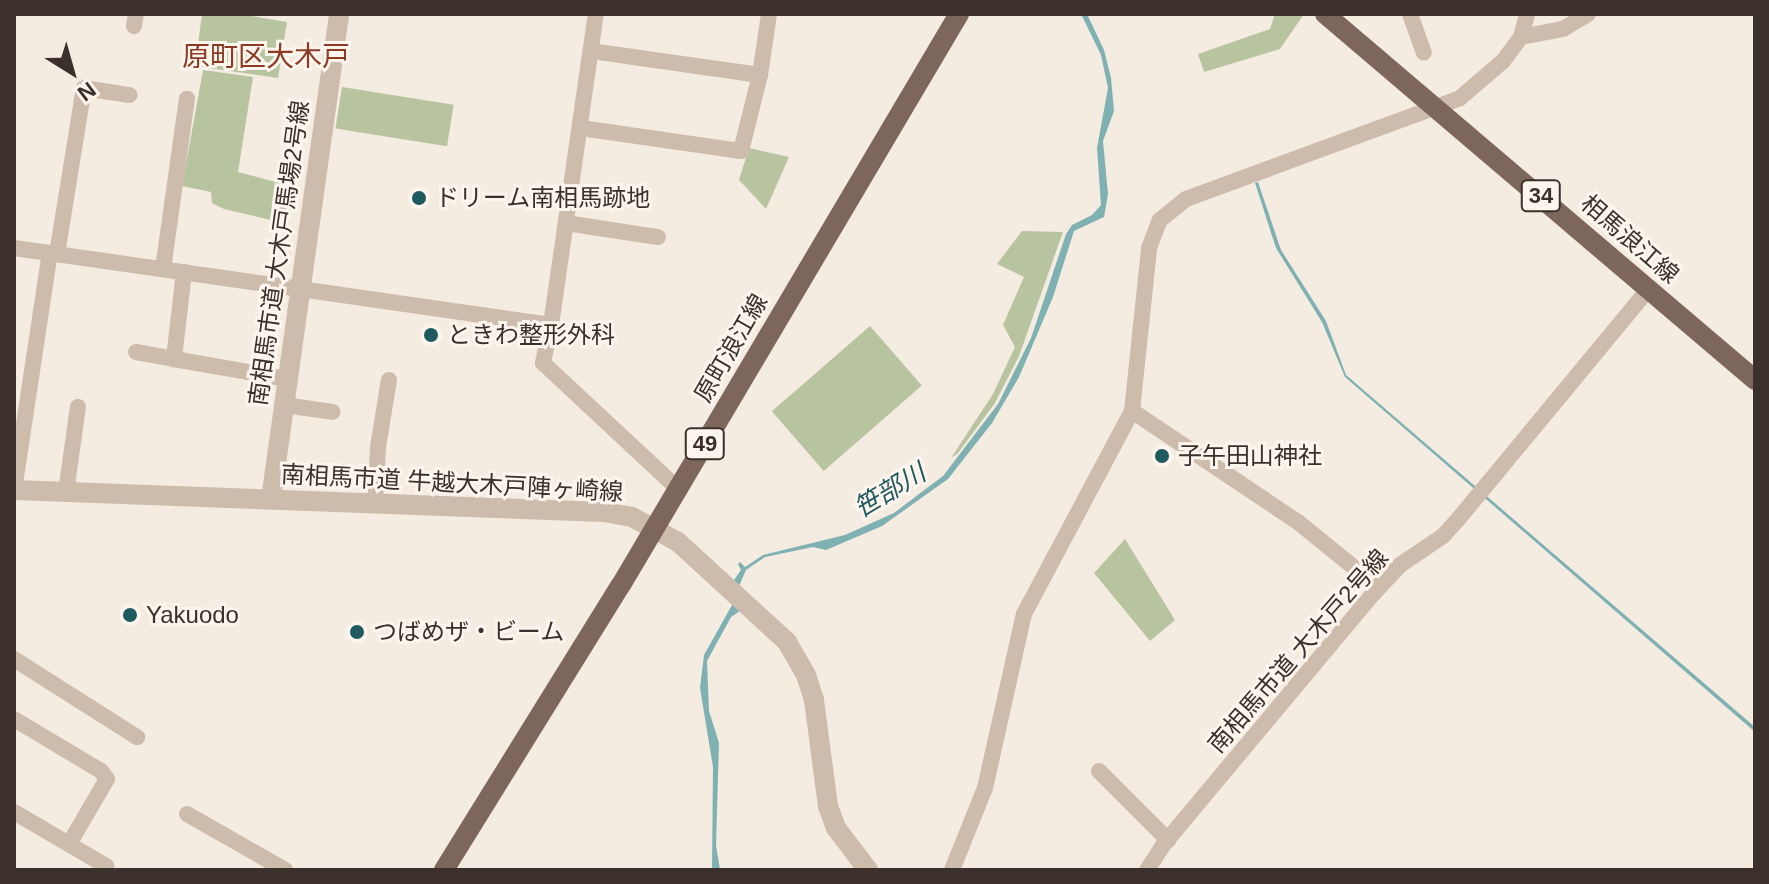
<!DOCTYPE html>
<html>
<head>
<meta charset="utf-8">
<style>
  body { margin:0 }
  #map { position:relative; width:1769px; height:884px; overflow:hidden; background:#f4ebe1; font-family:Arial,"Noto Sans JP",sans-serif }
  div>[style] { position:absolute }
  .green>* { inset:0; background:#b8c4a0; transform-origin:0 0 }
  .water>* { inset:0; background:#7fb0b2 }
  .minor>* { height:16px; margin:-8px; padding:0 8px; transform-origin:8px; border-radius:8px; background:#cdbbac }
  .tertiary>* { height:20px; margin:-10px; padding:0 10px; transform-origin:10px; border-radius:10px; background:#cdbbac }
  .primary>* { height:20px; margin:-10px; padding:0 10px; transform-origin:10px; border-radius:10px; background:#7d675c }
  .dots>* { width:22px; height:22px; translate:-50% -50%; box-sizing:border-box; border:4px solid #fbf5ee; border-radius:50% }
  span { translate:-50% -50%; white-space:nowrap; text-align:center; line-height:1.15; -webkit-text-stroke:6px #fbf5ee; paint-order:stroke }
  .shield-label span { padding:2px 6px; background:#fbf5ee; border:2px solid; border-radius:6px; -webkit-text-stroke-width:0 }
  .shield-label { font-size:22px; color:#3b302b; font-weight:700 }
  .poi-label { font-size:24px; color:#3b302b }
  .left { translate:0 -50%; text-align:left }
  .street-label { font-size:24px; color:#3b302b }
  .water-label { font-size:26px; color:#1f5a5e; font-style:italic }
  .quarter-label { font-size:28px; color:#8c3b22 }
  .frame { position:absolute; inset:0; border:16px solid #3b302b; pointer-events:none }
  .north { position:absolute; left:32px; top:32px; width:80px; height:80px; -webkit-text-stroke:6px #fbf5ee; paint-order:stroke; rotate:143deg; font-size:22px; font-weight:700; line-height:32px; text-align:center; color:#3b302b }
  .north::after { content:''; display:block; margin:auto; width:28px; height:36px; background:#3b302b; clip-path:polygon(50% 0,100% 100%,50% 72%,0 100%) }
</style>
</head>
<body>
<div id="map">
  <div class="green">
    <i style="clip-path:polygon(202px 14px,240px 14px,287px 22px,278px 78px,195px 66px)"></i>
    <i style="clip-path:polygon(1275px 14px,1304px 14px,1280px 49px,1204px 72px,1198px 54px,1270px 29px)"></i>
    <i style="clip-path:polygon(203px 70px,253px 77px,238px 172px,291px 186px,283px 223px,224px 209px,212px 203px,211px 192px,182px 186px)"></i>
    <i style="left:342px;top:87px;width:113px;height:42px;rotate:9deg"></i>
    <i style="clip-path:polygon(749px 148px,789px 157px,766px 209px,739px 180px)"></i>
    <i style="clip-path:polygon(1022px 231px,1063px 232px,1019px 356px,995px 403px,958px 453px,951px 458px,993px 394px,1015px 347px,1003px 325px,1024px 277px,997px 264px)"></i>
    <i style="left:870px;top:326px;width:79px;height:130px;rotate:49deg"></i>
    <i style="clip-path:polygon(1125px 539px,1175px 620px,1150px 641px,1094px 573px)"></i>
  </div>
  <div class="water">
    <i style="clip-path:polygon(1081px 14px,1087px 14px,1104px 50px,1111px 78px,1114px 111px,1103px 141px,1108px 194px,1104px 217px,1074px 231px,1053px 297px,1019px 377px,992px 423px,948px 479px,882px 526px,826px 550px,813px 547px,765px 557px,746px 570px,739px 586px,740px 611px,731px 617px,707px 661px,709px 711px,719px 743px,716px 845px,720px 870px,712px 870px,713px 767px,700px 688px,704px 655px,732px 605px,732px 583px,741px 570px,738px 564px,740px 562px,745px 567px,763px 555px,845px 535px,894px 513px,943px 476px,998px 404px,1031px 338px,1066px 234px,1072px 225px,1092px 215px,1101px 205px,1097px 148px,1108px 88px,1101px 55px)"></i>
    <i style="clip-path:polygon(1258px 182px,1281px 250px,1326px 321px,1346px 375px,1755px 727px,1755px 732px,1345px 377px,1322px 322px,1276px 248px,1255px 183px)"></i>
  </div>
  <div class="minor">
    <i style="left:1410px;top:14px;width:41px;rotate:70.3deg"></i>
    <i style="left:134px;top:26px;width:12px;rotate:-81deg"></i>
    <i style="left:1521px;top:37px;width:24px;rotate:-75deg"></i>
    <i style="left:760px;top:75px;width:62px;rotate:-81.6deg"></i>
    <i style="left:581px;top:128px;width:162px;rotate:8.2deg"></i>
    <i style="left:741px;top:151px;width:78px;rotate:-76deg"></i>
    <i style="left:760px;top:75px;width:170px;rotate:-171.9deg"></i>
    <i style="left:566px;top:223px;width:93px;rotate:8.7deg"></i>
    <i style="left:14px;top:248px;width:542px;rotate:8.16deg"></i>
    <i style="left:551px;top:325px;width:314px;rotate:-81.8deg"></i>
    <i style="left:57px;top:254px;width:168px;rotate:-80.8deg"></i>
    <i style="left:84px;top:88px;width:46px;rotate:8.8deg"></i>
    <i style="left:163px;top:269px;width:172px;rotate:-82deg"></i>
    <i style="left:184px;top:272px;width:88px;rotate:96.6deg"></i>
    <i style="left:174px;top:359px;width:116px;rotate:10deg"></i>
    <i style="left:551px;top:325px;width:39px;rotate:102deg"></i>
    <i style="left:543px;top:363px;width:185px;rotate:43deg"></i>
    <i style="left:136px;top:352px;width:39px;rotate:10deg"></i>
    <i style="left:284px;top:405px;width:49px;rotate:8.1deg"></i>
    <i style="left:1132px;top:411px;width:200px;rotate:33.8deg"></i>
    <i style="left:1298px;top:522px;width:103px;rotate:39.1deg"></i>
    <i style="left:14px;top:490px;width:240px;rotate:-81.4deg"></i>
    <i style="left:66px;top:492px;width:86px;rotate:-82deg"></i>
    <i style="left:375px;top:503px;width:56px;rotate:-86.9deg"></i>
    <i style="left:378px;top:447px;width:68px;rotate:-80.7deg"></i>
    <i style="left:14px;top:659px;width:146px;rotate:32.4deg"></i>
    <i style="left:14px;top:719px;width:101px;rotate:30.9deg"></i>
    <i style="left:101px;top:771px;width:10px;rotate:53deg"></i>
    <i style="left:107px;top:779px;width:75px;rotate:120.3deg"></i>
    <i style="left:1099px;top:771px;width:98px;rotate:45deg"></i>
    <i style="left:14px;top:812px;width:107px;rotate:30.4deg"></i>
    <i style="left:106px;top:866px;width:4px;rotate:76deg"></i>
    <i style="left:187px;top:814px;width:113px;rotate:29.7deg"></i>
    <i style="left:952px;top:870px;width:88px;rotate:-68.1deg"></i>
    <i style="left:985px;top:788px;width:178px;rotate:-77.4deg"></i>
    <i style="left:1024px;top:614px;width:230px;rotate:-62deg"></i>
    <i style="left:1132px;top:411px;width:164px;rotate:-84deg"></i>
    <i style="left:1149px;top:248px;width:30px;rotate:-69deg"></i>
    <i style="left:1160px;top:220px;width:33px;rotate:-39deg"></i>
    <i style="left:1186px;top:199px;width:292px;rotate:-20.2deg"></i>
    <i style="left:1460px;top:98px;width:57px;rotate:-40.7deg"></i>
    <i style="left:1503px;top:61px;width:30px;rotate:-53deg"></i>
    <i style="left:1521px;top:37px;width:43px;rotate:-10.8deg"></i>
    <i style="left:1563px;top:29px;width:29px;rotate:-31deg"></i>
    <i style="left:1147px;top:870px;width:30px;rotate:-57deg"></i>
    <i style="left:1163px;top:845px;width:329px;rotate:-50.1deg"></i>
    <i style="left:1374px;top:593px;width:38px;rotate:-47deg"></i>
    <i style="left:1400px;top:565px;width:52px;rotate:-34deg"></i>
    <i style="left:1443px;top:536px;width:25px;rotate:-48deg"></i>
    <i style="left:1460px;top:517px;width:295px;rotate:-50.4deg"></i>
  </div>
  <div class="tertiary">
    <i style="left:14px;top:490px;width:590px;rotate:2.14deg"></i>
    <i style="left:604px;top:512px;width:28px;rotate:10deg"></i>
    <i style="left:632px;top:517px;width:52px;rotate:28.5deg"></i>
    <i style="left:678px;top:542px;width:148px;rotate:42.5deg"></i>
    <i style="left:787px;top:642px;width:38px;rotate:60deg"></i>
    <i style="left:806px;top:675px;width:26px;rotate:72deg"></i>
    <i style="left:814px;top:700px;width:107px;rotate:82.5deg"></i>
    <i style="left:828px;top:806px;width:23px;rotate:70deg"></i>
    <i style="left:836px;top:828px;width:53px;rotate:52.7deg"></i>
    <i style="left:271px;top:499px;width:490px;rotate:-82deg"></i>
  </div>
  <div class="primary">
    <i style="left:1325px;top:14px;width:565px;rotate:40.4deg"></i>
    <i style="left:444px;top:870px;width:335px;rotate:-58.2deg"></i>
    <i style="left:621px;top:585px;width:664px;rotate:-59.38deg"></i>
  </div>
  <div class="dots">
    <i style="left:419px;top:198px;background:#1f5a5e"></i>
    <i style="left:431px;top:335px;background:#1f5a5e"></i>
    <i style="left:1162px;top:456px;background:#1f5a5e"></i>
    <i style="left:130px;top:615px;background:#1f5a5e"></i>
    <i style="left:357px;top:632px;background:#1f5a5e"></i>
  </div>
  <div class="shield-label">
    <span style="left:1541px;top:196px">34</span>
    <span style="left:705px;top:444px">49</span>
  </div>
  <div class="poi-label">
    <span class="left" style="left:435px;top:198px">ドリーム南相馬跡地</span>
    <span class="left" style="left:447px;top:335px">ときわ整形外科</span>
    <span class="left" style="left:1178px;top:456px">子午田山神社</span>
    <span class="left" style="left:146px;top:615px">Yakuodo</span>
    <span class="left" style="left:373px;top:632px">つばめザ・ビーム</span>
  </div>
  <div class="street-label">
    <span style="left:1630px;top:239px;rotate:41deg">相馬浪江線</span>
    <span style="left:279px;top:253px;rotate:-82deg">南相馬市道 大木戸馬場2号線</span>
    <span style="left:731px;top:348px;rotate:-60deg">原町浪江線</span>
    <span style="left:452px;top:483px;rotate:3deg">南相馬市道 牛越大木戸陣ヶ崎線</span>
    <span style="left:1298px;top:651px;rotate:-49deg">南相馬市道 大木戸2号線</span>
  </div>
  <div class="water-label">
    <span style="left:890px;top:491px;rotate:-31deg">笹部川</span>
  </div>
  <div class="quarter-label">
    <span style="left:266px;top:57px">原町区大木戸</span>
  </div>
  <div class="frame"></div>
  <div class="north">N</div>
</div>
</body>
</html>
